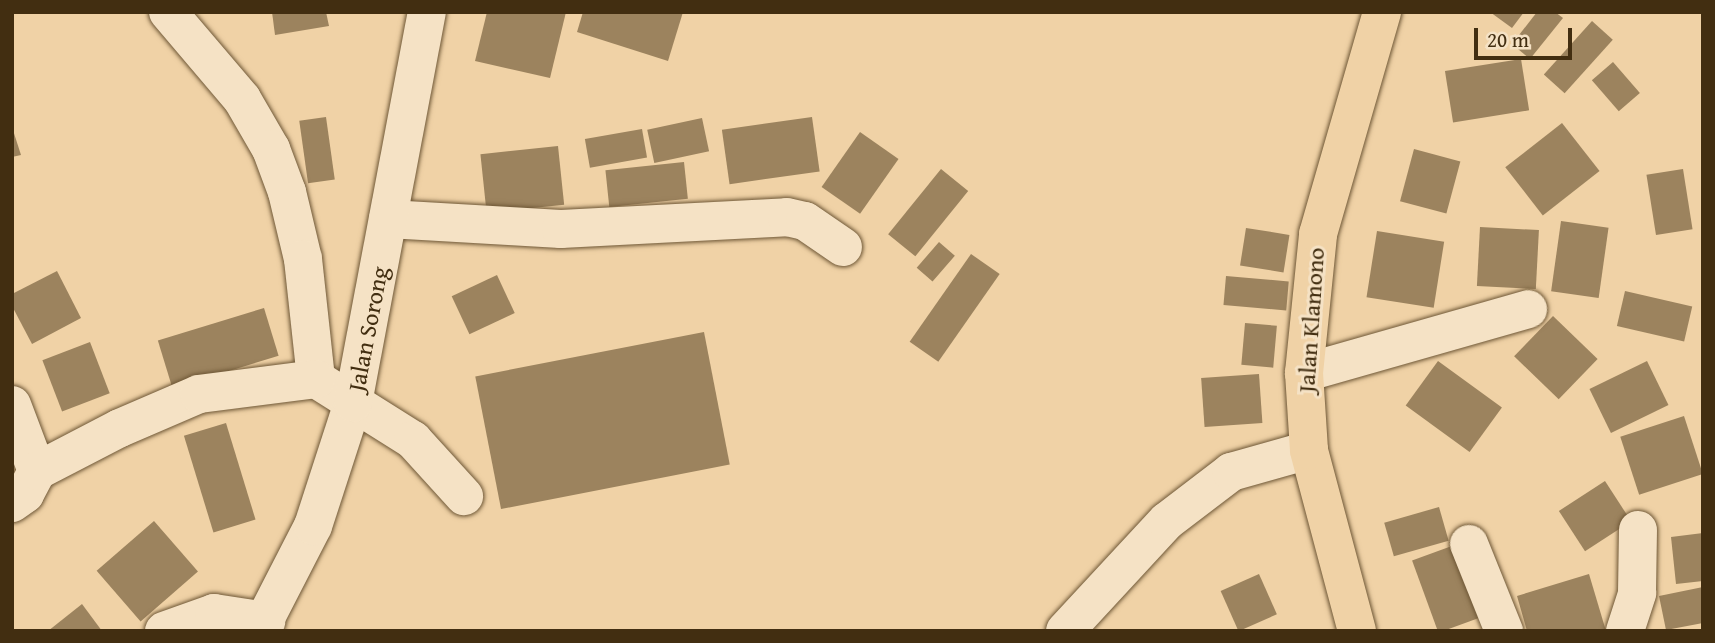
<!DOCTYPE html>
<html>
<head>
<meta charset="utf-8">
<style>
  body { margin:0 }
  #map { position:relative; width:1715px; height:643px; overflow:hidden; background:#f0d2a6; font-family:"Gentium Book Plus",serif }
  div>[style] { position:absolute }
  .building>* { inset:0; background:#9c835e; transform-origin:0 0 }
  .roads { filter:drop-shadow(0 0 2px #6e5736) drop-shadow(0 0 2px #6e5736) }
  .minor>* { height:38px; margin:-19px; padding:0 19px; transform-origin:19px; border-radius:19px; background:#f5e2c5 }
  .major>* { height:38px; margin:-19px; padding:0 19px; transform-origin:19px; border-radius:19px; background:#f0d2a6 }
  span { translate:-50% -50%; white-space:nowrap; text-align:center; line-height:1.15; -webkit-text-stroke:6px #f5e2c5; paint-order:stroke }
  .street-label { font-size:24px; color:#422e11 }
  .frame { position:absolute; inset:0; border:14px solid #422e11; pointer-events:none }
  .scale { position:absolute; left:1474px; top:28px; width:98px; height:32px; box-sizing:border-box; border:4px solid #422e11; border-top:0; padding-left:9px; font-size:21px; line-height:24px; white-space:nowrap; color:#422e11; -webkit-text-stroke:5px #f5e2c5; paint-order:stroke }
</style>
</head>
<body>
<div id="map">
  <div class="building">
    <i style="clip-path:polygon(272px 12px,326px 12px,329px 26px,275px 35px)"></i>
    <i style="clip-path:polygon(487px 12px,566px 12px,550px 78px,475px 61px)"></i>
    <i style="clip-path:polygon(583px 12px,683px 12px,668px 61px,577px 32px)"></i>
    <i style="clip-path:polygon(1490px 12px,1524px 12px,1512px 28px)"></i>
    <i style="clip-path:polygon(1537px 12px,1555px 12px,1563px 18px,1530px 59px,1512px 44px)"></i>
    <i style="left:1592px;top:21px;width:28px;height:72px;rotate:42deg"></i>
    <i style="left:1521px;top:59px;width:52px;height:77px;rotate:81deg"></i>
    <i style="left:1613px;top:62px;width:41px;height:28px;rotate:49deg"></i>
    <i style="left:326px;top:117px;width:63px;height:27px;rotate:82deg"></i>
    <i style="left:812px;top:117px;width:55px;height:91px;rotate:82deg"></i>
    <i style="left:702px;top:118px;width:34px;height:56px;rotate:78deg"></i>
    <i style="left:1562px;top:123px;width:61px;height:72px;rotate:52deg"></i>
    <i style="clip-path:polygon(12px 127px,21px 155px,12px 157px)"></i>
    <i style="left:642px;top:129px;width:29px;height:58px;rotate:80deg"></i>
    <i style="left:860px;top:132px;width:47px;height:67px;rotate:35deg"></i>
    <i style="left:558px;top:146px;width:59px;height:78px;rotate:84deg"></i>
    <i style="left:1414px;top:149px;width:48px;height:54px;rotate:15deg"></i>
    <i style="left:684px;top:162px;width:37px;height:79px;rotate:84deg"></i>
    <i style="left:941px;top:169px;width:35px;height:84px;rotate:39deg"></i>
    <i style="left:1683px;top:169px;width:61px;height:37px;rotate:81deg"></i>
    <i style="left:1561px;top:221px;width:48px;height:71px;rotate:8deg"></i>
    <i style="left:1480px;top:227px;width:59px;height:59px;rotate:3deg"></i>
    <i style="left:1246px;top:228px;width:44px;height:38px;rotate:9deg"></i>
    <i style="left:1377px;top:231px;width:68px;height:67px;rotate:9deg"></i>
    <i style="left:939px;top:242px;width:21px;height:34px;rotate:41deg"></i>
    <i style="left:971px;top:254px;width:35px;height:107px;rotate:35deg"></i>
    <i style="clip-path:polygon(57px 271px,81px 318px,32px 344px,12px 306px,12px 294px)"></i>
    <i style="left:497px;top:275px;width:42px;height:50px;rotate:65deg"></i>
    <i style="left:1226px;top:276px;width:63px;height:29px;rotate:5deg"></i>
    <i style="left:1625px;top:291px;width:69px;height:36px;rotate:13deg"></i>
    <i style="left:264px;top:308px;width:50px;height:111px;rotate:73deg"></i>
    <i style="left:1553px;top:316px;width:62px;height:56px;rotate:44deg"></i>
    <i style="left:1245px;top:323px;width:32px;height:42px;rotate:5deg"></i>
    <i style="left:704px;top:332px;width:135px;height:233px;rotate:79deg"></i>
    <i style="left:90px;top:342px;width:55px;height:51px;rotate:69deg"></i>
    <i style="left:1438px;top:361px;width:79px;height:55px;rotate:36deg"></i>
    <i style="left:1647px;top:361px;width:49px;height:64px;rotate:64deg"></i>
    <i style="left:1259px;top:374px;width:49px;height:58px;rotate:86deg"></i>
    <i style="left:1684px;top:416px;width:61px;height:67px;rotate:72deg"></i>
    <i style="left:226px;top:423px;width:101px;height:44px;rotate:73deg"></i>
    <i style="left:1605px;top:481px;width:48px;height:55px;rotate:57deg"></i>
    <i style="left:1439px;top:507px;width:35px;height:57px;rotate:74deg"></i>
    <i style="left:154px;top:521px;width:67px;height:76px;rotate:49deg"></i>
    <i style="clip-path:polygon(1703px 533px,1703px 581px,1676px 584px,1671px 537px)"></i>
    <i style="left:1460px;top:543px;width:77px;height:51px;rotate:70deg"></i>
    <i style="left:1259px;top:574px;width:44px;height:42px;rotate:66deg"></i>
    <i style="clip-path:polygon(1589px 574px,1606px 631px,1527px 631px,1517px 596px)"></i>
    <i style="clip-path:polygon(1703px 587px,1703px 623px,1666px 630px,1659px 596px)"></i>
    <i style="clip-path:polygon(82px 604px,102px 631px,48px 631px)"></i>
  </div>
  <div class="roads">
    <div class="minor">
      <i style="left:168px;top:12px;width:114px;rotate:49.6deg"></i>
      <i style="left:242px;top:99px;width:58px;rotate:59.9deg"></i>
      <i style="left:271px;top:149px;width:46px;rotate:69.6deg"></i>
      <i style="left:287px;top:192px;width:69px;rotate:76.6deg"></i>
      <i style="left:303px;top:259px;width:121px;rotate:83.8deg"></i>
      <i style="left:316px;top:379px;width:115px;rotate:32.2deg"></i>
      <i style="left:413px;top:440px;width:76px;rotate:47.7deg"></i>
      <i style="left:388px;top:219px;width:173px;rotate:3.3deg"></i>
      <i style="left:561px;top:229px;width:226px;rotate:-3deg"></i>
      <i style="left:787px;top:217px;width:18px;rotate:13deg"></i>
      <i style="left:805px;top:221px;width:46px;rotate:34.4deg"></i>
      <i style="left:1304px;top:373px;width:233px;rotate:-15.9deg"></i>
      <i style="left:12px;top:405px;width:71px;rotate:69.3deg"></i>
      <i style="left:37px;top:471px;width:26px;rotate:118deg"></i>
      <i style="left:25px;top:494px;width:16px;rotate:145deg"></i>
      <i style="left:37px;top:471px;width:93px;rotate:-27.4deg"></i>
      <i style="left:120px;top:428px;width:86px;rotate:-23.3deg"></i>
      <i style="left:199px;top:394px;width:118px;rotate:-7.3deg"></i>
      <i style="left:1469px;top:544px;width:94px;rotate:68.1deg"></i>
      <i style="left:164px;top:631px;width:53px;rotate:-19.8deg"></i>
      <i style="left:214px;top:613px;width:53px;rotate:8.7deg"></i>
      <i style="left:259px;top:631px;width:118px;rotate:-62.8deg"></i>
      <i style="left:313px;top:526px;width:129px;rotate:-72deg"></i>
      <i style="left:353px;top:403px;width:398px;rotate:-79.3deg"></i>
      <i style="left:1065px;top:631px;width:150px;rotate:-47.2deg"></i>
      <i style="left:1167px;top:521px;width:81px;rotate:-37.4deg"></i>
      <i style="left:1231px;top:472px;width:81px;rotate:-15.8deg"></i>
      <i style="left:1625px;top:631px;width:40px;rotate:-72deg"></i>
      <i style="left:1637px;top:593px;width:63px;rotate:-89.1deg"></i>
    </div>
    <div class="major">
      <i style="left:1357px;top:631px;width:187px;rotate:-104.9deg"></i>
      <i style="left:1309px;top:450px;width:77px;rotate:-93.7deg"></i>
      <i style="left:1304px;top:373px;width:140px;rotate:-84.2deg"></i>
      <i style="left:1318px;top:234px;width:231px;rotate:-73.9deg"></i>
    </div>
  </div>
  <div class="street-label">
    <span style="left:1311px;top:320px;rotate:-86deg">Jalan Klamono</span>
    <span style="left:368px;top:329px;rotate:-79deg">Jalan Sorong</span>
  </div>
  <div class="frame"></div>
  <div class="scale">20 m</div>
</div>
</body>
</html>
